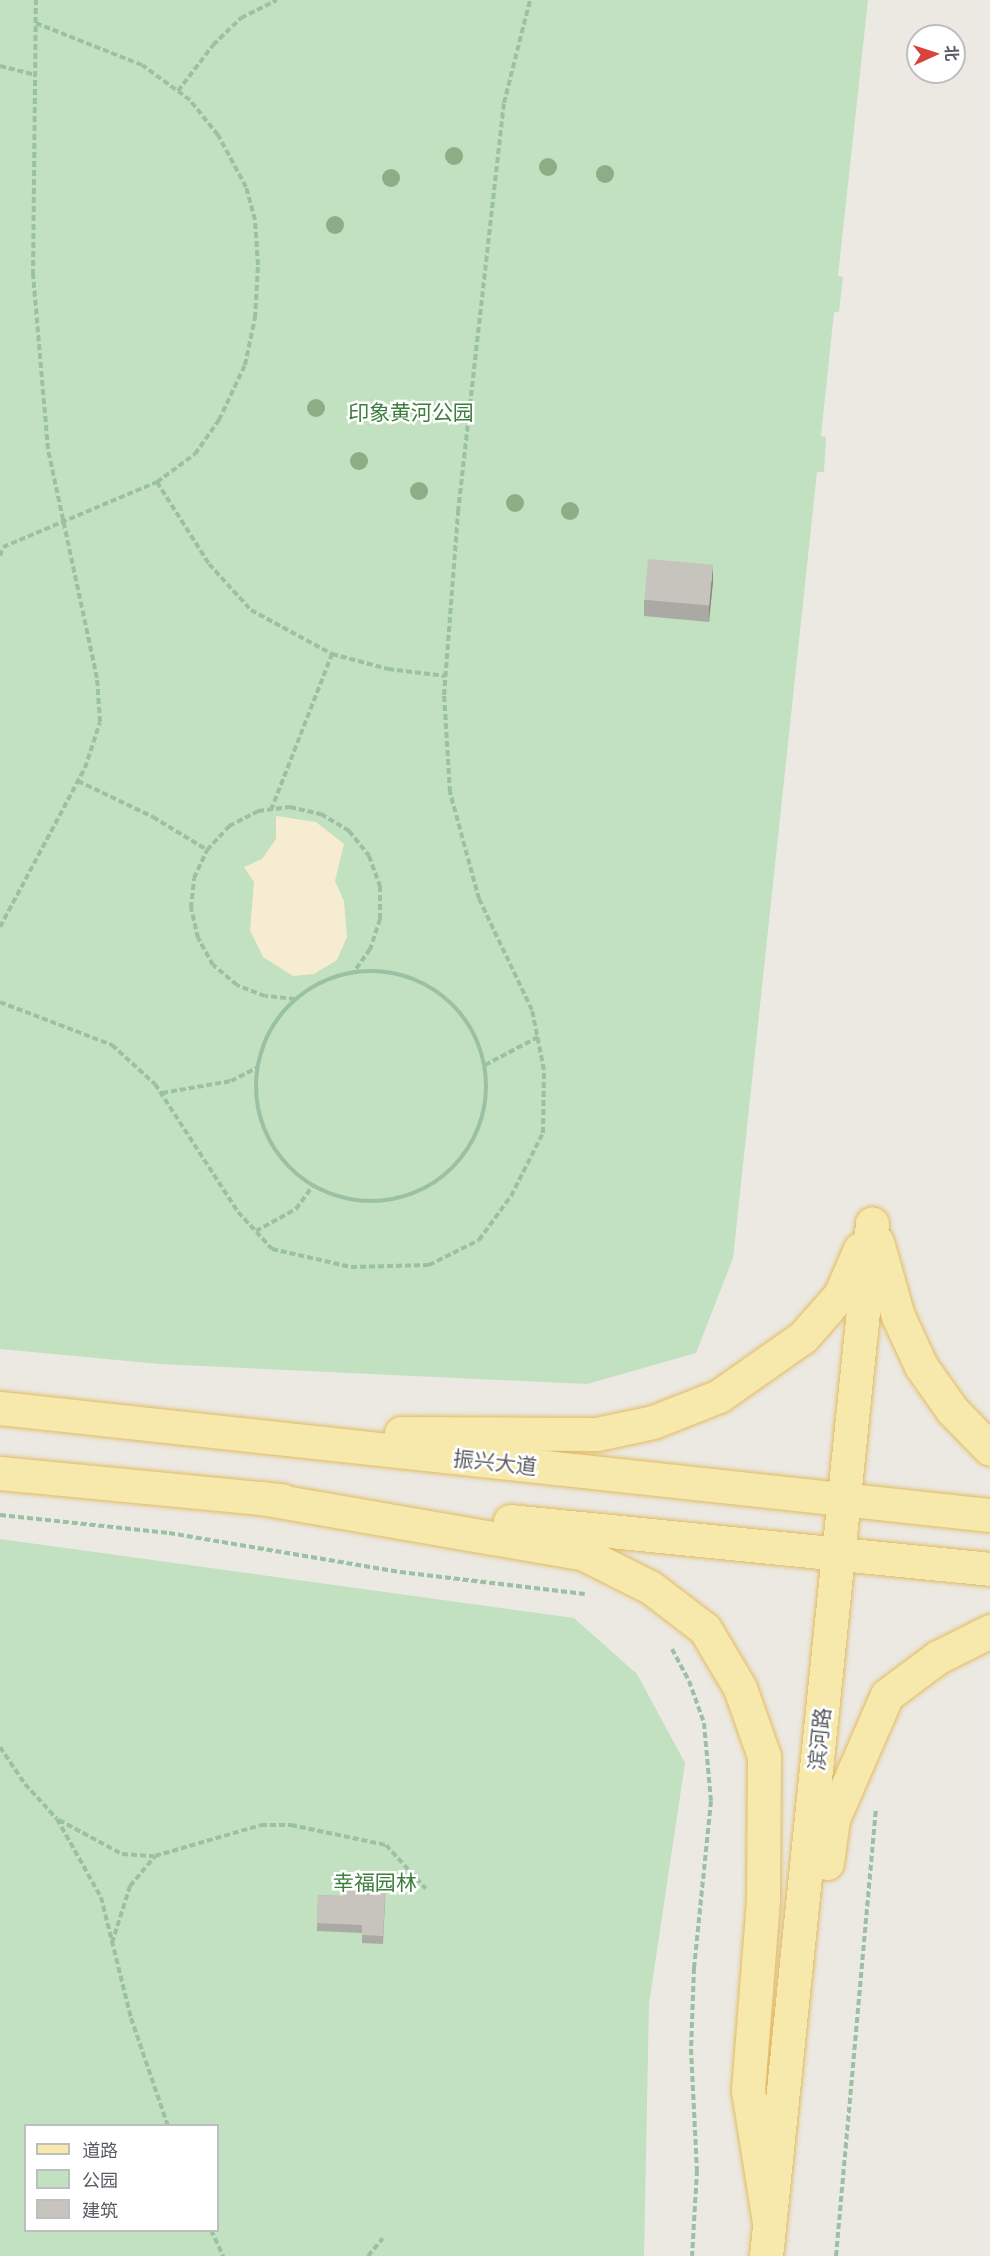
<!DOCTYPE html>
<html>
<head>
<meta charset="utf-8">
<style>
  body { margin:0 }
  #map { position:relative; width:990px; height:2256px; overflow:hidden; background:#ebe9e2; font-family:"IBM Plex Sans","Noto Sans SC",sans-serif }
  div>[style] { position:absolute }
  .green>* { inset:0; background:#c1e1c0 }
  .sand>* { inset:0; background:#f6ecd2 }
  .path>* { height:4px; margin-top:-2px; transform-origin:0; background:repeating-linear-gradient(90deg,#9ac1a4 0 6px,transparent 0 9px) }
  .path>.ring { margin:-2px; padding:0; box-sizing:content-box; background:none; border:4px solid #9ac1a4; border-radius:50% }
  .roads { filter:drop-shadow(0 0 2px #e3bb63) drop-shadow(0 0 2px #e3bb63) }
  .major>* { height:33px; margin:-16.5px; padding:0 16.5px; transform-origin:16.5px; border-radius:16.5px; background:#f7e8ab }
  .trees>* { width:18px; height:18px; margin:-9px; border-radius:50%; background:#8bae87 }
  .wall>* { inset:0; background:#aba9a3 }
  .shaded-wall>* { inset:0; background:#8b8985 }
  .building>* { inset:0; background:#c7c4be; transform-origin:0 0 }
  span { translate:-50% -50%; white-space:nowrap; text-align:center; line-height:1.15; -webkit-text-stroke:5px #fff; paint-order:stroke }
  .park-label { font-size:21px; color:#3c7e3d }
  .street-label { font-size:21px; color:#5a5d61 }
  .legend { position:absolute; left:24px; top:2124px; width:195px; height:108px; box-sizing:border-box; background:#fff; border:2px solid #bdbec0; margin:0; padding:8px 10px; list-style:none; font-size:18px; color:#5a5d61 }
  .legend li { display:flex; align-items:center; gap:12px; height:30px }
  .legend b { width:30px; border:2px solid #bdbec0 }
  .north { position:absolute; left:906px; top:24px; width:60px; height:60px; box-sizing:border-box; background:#fff; border:2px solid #bdbec0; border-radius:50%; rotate:87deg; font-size:16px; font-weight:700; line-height:24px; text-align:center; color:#5a5d61 }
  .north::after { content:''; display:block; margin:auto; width:21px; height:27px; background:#d8433b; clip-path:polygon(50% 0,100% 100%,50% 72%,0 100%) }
</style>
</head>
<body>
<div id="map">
  <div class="green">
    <i style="clip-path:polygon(0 0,868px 0,838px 276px,843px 277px,839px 312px,834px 312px,821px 436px,826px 437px,824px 472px,817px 472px,733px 1258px,696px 1353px,587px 1384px,160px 1364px,0 1349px)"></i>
    <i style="clip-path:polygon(evenodd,0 1539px,574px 1618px,637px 1674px,685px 1763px,649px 2004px,644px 2256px,0 2256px,0 1539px,26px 2126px,218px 2126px,218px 2230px,26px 2230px,26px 2126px)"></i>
  </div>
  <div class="sand">
    <i style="clip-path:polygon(276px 816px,316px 822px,344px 844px,335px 881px,344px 901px,347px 937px,337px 960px,314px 974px,293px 976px,263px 957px,250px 930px,254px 882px,244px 867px,262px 859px,276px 839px)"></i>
  </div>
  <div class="path">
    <i style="left:0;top:66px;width:37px;rotate:14deg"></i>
    <i style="left:178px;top:91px;width:58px;rotate:-52.7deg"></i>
    <i style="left:213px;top:45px;width:39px;rotate:-44deg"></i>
    <i style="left:241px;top:18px;width:40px;rotate:-26.6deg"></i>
    <i style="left:157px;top:482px;width:97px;rotate:57.6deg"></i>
    <i style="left:209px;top:564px;width:62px;rotate:47.6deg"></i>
    <i style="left:251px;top:610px;width:92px;rotate:28.5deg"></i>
    <i style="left:332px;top:654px;width:58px;rotate:15deg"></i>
    <i style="left:388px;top:669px;width:58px;rotate:6.9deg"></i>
    <i style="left:0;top:556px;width:9px;rotate:-72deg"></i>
    <i style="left:3px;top:547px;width:167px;rotate:-22.9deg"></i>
    <i style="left:157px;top:482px;width:47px;rotate:-36.4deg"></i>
    <i style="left:195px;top:454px;width:42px;rotate:-54.8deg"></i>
    <i style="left:219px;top:420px;width:61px;rotate:-64.7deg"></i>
    <i style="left:245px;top:365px;width:48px;rotate:-78deg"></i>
    <i style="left:255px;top:318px;width:53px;rotate:-86.8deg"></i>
    <i style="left:258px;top:265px;width:45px;rotate:-93.8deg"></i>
    <i style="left:255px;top:220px;width:34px;rotate:-105deg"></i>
    <i style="left:246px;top:187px;width:59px;rotate:-118.3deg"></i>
    <i style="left:218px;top:135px;width:45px;rotate:-128.7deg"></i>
    <i style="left:190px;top:100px;width:59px;rotate:-143.9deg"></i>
    <i style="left:142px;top:65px;width:114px;rotate:-158.4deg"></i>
    <i style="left:78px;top:781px;width:83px;rotate:25.6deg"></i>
    <i style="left:153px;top:817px;width:63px;rotate:31.4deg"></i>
    <i style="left:271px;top:810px;width:168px;rotate:-68.6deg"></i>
    <i style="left:0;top:927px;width:180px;rotate:-61.9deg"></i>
    <i style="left:85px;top:768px;width:48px;rotate:-71.9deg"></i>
    <i style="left:100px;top:722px;width:44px;rotate:-93.9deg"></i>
    <i style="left:97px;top:678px;width:234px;rotate:-102.1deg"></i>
    <i style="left:48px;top:449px;width:175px;rotate:-94.9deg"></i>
    <i style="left:33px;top:275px;width:275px;rotate:-89.4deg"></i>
    <i class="ring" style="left:256px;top:971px;width:226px;height:226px"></i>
    <i style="left:295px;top:999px;width:30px;rotate:-174deg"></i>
    <i style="left:265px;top:996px;width:30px;rotate:-159deg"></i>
    <i style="left:237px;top:985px;width:31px;rotate:-140deg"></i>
    <i style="left:213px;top:965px;width:31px;rotate:-119deg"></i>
    <i style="left:198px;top:938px;width:31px;rotate:-103deg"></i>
    <i style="left:191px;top:908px;width:30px;rotate:-84deg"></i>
    <i style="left:194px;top:878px;width:31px;rotate:-65deg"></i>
    <i style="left:207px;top:850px;width:33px;rotate:-47deg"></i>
    <i style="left:229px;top:826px;width:33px;rotate:-27deg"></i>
    <i style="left:258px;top:811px;width:32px;rotate:-7deg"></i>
    <i style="left:290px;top:807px;width:32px;rotate:13deg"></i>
    <i style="left:321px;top:814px;width:33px;rotate:31deg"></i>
    <i style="left:349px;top:831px;width:32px;rotate:51deg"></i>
    <i style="left:369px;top:856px;width:32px;rotate:70deg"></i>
    <i style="left:380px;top:886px;width:33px;rotate:90deg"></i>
    <i style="left:380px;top:919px;width:32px;rotate:108deg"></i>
    <i style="left:370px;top:949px;width:29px;rotate:125deg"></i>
    <i style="left:0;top:1002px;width:120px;rotate:21deg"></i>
    <i style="left:112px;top:1045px;width:58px;rotate:42.2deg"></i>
    <i style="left:155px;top:1084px;width:153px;rotate:57deg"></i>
    <i style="left:238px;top:1212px;width:50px;rotate:47.4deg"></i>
    <i style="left:272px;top:1249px;width:81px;rotate:12.8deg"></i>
    <i style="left:351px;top:1267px;width:78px;rotate:-1.5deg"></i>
    <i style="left:429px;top:1265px;width:56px;rotate:-26.6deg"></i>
    <i style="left:479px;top:1240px;width:54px;rotate:-54deg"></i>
    <i style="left:511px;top:1196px;width:71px;rotate:-63.1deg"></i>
    <i style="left:543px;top:1133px;width:63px;rotate:-89.1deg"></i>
    <i style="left:544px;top:1070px;width:61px;rotate:-101.3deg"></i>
    <i style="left:532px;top:1010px;width:123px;rotate:-115.5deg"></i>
    <i style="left:479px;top:899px;width:111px;rotate:-105.2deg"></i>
    <i style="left:450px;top:792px;width:97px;rotate:-93.5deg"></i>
    <i style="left:444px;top:695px;width:184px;rotate:-85.6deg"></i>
    <i style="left:458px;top:512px;width:412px;rotate:-83.6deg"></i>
    <i style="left:504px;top:103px;width:106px;rotate:-75.8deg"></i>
    <i style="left:485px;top:1065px;width:60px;rotate:-27.8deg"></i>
    <i style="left:162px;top:1093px;width:70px;rotate:-9.9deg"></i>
    <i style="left:231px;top:1081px;width:30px;rotate:-27deg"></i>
    <i style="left:256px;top:1231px;width:46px;rotate:-28.8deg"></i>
    <i style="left:296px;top:1209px;width:29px;rotate:-54deg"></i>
    <i style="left:0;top:1515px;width:170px;rotate:6.1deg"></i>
    <i style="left:169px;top:1533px;width:234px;rotate:9.6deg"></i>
    <i style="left:400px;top:1572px;width:186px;rotate:6.8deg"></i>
    <i style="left:672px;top:1649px;width:36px;rotate:62deg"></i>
    <i style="left:689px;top:1681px;width:45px;rotate:70.3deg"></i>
    <i style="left:704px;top:1723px;width:78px;rotate:84.9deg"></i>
    <i style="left:711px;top:1801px;width:168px;rotate:95.8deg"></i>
    <i style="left:694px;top:1968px;width:81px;rotate:92.1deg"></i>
    <i style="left:691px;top:2049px;width:121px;rotate:87.2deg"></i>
    <i style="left:697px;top:2170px;width:86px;rotate:93.3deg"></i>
    <i style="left:0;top:1747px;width:45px;rotate:56deg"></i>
    <i style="left:25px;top:1784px;width:47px;rotate:47.6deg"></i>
    <i style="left:57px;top:1819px;width:90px;rotate:60.6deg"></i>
    <i style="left:101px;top:1897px;width:125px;rotate:76.1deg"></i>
    <i style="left:131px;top:2018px;width:114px;rotate:71.1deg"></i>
    <i style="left:59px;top:1820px;width:72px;rotate:28.4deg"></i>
    <i style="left:122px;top:1854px;width:32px;rotate:4deg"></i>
    <i style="left:112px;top:1943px;width:60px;rotate:-72.5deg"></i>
    <i style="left:130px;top:1886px;width:39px;rotate:-50deg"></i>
    <i style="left:155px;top:1856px;width:110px;rotate:-16.3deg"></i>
    <i style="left:261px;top:1825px;width:30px"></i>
    <i style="left:291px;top:1825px;width:97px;rotate:11.9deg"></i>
    <i style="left:386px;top:1845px;width:59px;rotate:47.7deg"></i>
    <i style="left:211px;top:2230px;width:29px;rotate:65deg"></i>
    <i style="left:368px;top:2256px;width:23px;rotate:-50deg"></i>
    <i style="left:836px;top:2256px;width:448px;rotate:-84.9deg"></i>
  </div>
  <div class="roads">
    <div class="major">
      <i style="left:877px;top:1242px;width:77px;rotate:74.2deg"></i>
      <i style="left:898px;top:1316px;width:55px;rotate:65.3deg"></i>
      <i style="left:921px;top:1366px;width:54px;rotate:54.8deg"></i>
      <i style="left:952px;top:1410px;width:54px;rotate:45.7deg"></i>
      <i style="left:0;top:1408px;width:996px;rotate:6.17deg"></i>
      <i style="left:401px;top:1433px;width:196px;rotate:0.3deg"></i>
      <i style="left:597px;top:1434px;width:57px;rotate:-12.1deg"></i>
      <i style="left:653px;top:1422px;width:71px;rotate:-21.5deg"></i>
      <i style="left:719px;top:1396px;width:103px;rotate:-35.1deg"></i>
      <i style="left:803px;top:1337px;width:56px;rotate:-48.6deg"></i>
      <i style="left:840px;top:1295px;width:50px;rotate:-66.5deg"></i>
      <i style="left:0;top:1473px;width:283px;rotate:5.5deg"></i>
      <i style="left:261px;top:1498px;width:328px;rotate:9.8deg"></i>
      <i style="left:584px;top:1554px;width:74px;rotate:26.6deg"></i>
      <i style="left:650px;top:1587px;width:69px;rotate:37.4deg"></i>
      <i style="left:705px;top:1629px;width:69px;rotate:59.3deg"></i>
      <i style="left:740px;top:1688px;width:72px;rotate:70.6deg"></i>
      <i style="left:764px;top:1756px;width:144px;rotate:90.4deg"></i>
      <i style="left:763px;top:1900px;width:191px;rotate:94.5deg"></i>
      <i style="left:748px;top:2090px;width:135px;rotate:81deg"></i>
      <i style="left:510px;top:1521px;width:482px;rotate:5.7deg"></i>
      <i style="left:827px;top:1863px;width:44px;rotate:-82.2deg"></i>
      <i style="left:833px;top:1819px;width:135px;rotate:-66.5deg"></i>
      <i style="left:887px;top:1695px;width:64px;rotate:-36.7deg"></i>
      <i style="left:938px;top:1657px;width:58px;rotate:-26.6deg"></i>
      <i style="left:766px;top:2256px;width:1038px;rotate:-84.14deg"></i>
    </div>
  </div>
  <div class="trees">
    <i style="left:454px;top:156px"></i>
    <i style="left:548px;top:167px"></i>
    <i style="left:605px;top:174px"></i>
    <i style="left:391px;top:178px"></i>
    <i style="left:335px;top:225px"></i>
    <i style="left:316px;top:408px"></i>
    <i style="left:359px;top:461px"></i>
    <i style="left:419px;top:491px"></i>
    <i style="left:515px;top:503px"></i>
    <i style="left:570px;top:511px"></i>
  </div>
  <div class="wall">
    <i style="clip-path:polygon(713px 581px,709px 622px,644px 616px,644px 600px)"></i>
    <i style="clip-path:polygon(386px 1882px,383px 1944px,362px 1943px,362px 1933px,317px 1931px,318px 1895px,343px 1896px,368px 1885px)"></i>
  </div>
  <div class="shaded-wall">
    <i style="clip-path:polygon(713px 565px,713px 581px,709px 622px,709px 606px)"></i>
  </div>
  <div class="building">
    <i style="left:648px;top:559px;width:65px;height:41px;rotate:5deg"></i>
    <i style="clip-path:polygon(368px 1873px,386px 1874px,383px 1936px,362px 1935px,362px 1925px,317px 1923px,318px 1895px,343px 1896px,344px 1884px,368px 1885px)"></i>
  </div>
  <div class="park-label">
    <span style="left:411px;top:412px">印象黄河公园</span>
    <span style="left:375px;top:1882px">幸福园林</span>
  </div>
  <div class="street-label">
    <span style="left:495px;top:1462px;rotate:6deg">振兴大道</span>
    <span style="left:819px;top:1739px;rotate:-84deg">滨河路</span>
  </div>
  <ul class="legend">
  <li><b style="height:8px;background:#f7e8ab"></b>道路</li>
  <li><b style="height:16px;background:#c1e1c0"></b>公园</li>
  <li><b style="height:16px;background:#c7c4be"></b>建筑</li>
  </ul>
  <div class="north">北</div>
</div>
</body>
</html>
